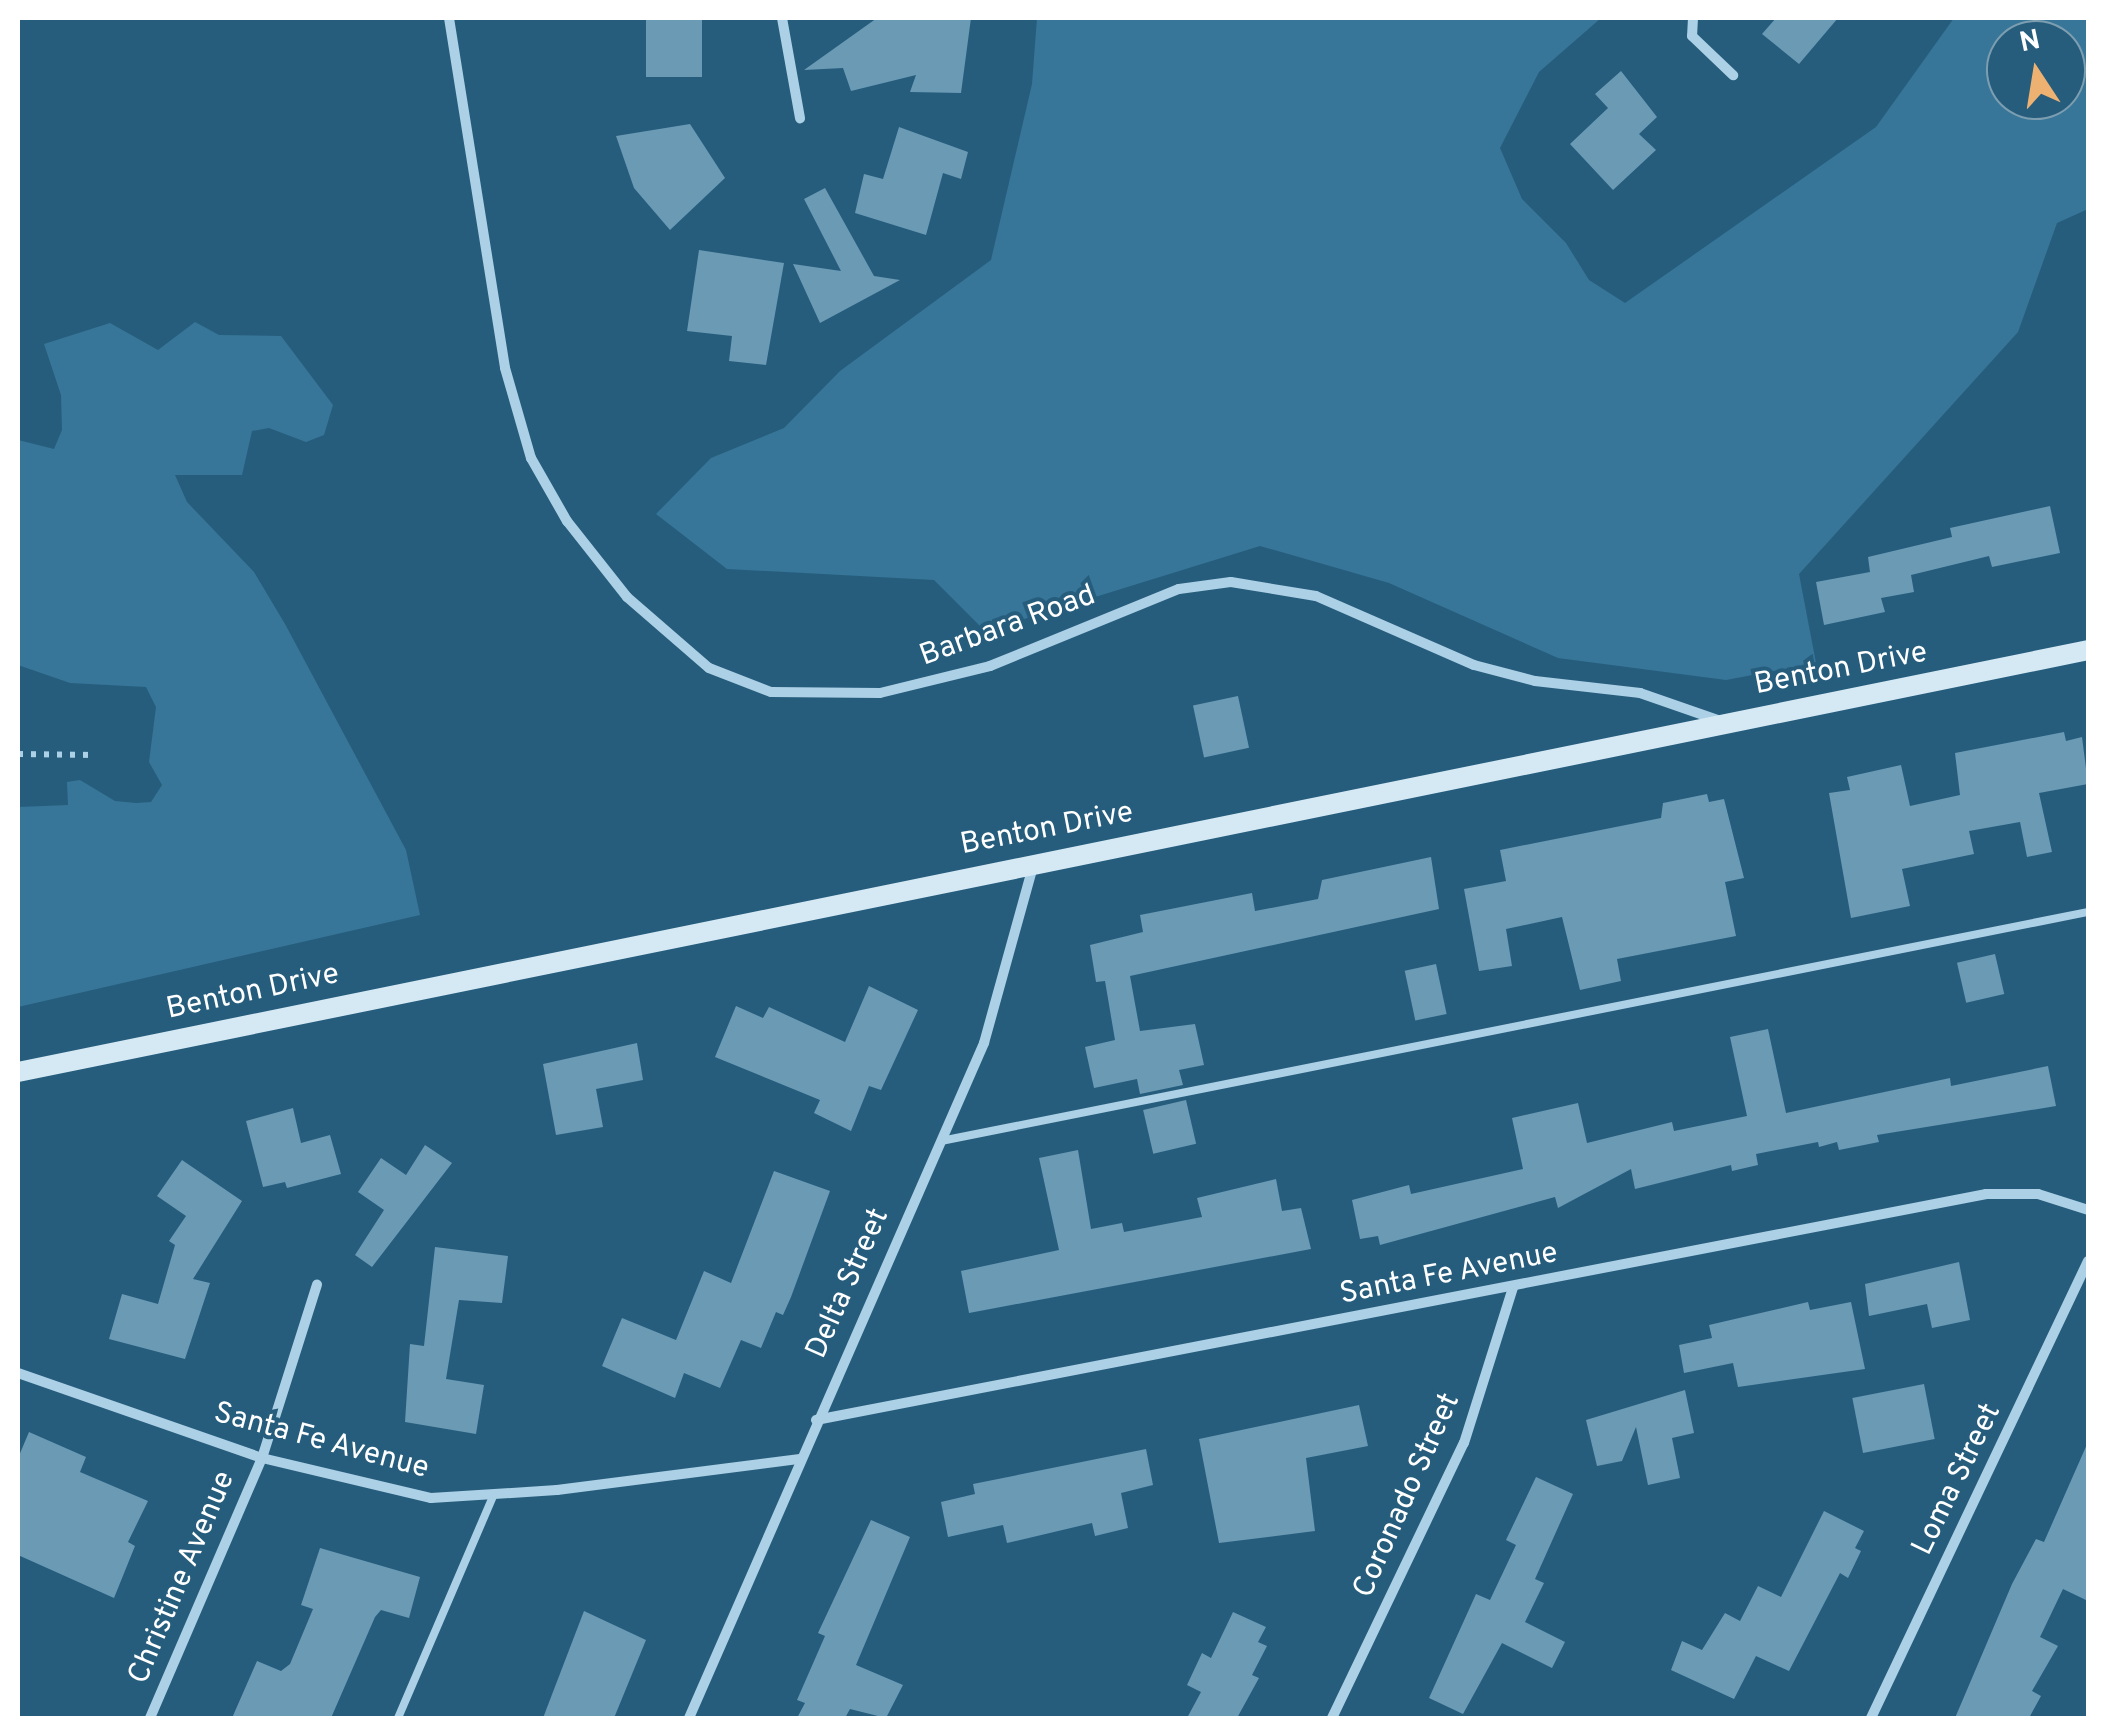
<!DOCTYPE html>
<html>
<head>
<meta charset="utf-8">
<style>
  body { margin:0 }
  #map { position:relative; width:2106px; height:1736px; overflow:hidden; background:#265d7d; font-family:Overpass,sans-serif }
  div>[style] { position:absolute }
  .green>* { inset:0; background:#377698 }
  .building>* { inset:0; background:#6b9ab4; transform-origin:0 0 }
  .path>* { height:6px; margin-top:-3px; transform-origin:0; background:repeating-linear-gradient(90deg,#acd0e5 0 5px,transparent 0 13px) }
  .lane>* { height:8px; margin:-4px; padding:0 4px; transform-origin:4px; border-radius:4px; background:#acd0e5 }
  .street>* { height:10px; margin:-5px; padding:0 5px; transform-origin:5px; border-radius:5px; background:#acd0e5 }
  .secondary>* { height:20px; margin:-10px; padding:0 10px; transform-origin:10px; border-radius:10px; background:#d5e9f5 }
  span { translate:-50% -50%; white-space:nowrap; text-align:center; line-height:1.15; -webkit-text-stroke:8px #265d7d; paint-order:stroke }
  .street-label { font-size:30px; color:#fff }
  .frame { position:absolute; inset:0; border:20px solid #fff; pointer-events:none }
  .north { position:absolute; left:1986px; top:20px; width:100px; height:100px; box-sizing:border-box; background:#265d7d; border:2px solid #7d9eb1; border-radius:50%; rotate:348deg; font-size:28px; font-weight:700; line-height:40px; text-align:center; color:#fff }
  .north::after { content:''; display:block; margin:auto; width:35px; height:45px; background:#edb171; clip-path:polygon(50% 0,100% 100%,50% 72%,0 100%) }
</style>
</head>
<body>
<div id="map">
  <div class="green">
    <i style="clip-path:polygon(evenodd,1037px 18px,1601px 18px,1539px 72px,1500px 148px,1522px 199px,1566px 243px,1589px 280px,1625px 303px,1876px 127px,1954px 18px,2088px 18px,2088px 209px,2057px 223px,2018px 332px,1799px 574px,1816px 663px,1726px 680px,1558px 658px,1389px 583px,1260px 546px,985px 631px,934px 580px,727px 569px,656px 514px,711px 458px,784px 428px,840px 371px,991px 260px,1032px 84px,1037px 18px,2006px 40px,2066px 40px,2066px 100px,2006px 100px,2006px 40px)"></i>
    <i style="clip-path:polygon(195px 322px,219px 335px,281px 336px,333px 405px,324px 435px,306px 442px,269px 428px,252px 431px,242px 475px,175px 475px,187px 502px,254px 572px,285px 624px,406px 850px,420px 915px,18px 1007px,18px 807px,68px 805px,67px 782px,80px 780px,115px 801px,136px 803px,151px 802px,162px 785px,149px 762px,156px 707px,146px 687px,70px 683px,18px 665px,18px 440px,54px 449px,62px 430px,61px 395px,44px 344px,110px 323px,158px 350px)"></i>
  </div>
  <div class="building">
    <i style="left:646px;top:18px;width:56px;height:59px"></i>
    <i style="clip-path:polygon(877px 18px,971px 18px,961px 93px,910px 92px,916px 75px,851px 91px,843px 68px,804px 70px)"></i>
    <i style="clip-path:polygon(1776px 18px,1838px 18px,1799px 64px,1762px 34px)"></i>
    <i style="clip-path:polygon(1621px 71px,1657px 117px,1639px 134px,1656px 150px,1613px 190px,1570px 144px,1608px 108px,1595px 94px)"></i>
    <i style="clip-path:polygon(690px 124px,725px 178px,670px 230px,634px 188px,616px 136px)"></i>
    <i style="clip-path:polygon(899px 127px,968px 152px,961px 179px,943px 173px,926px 235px,855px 213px,864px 174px,883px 179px)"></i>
    <i style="clip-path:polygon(825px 188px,874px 276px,900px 280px,820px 323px,793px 264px,841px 271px,804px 199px)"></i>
    <i style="clip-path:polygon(699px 250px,784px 263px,766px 365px,729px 361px,732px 336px,687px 331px)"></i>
    <i style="clip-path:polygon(2050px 506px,2060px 553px,1992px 567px,1989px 556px,1911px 575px,1914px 592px,1881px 598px,1885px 612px,1824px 625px,1816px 582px,1870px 572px,1868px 557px,1952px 537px,1950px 528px)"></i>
    <i style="left:1238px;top:696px;width:53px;height:46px;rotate:78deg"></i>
    <i style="clip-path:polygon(2064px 732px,2066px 741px,2082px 737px,2088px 784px,2039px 793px,2052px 852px,2027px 857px,2020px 822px,1969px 831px,1974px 854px,1902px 869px,1910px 906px,1851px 918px,1829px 793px,1850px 790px,1847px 777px,1901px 765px,1910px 806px,1960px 795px,1955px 753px)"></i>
    <i style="clip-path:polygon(1707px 794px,1709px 802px,1724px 799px,1744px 878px,1725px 882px,1736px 936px,1617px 959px,1621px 981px,1580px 990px,1562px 917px,1506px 929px,1512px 966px,1479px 971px,1464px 889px,1506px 881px,1500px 850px,1661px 818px,1663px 803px)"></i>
    <i style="clip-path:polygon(1431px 857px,1439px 909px,1130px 976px,1140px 1031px,1195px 1024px,1204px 1065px,1179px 1070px,1183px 1085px,1140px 1094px,1137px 1079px,1094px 1088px,1085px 1047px,1115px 1040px,1105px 981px,1096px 982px,1090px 945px,1143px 932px,1140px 915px,1252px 893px,1255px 911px,1318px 899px,1322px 880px)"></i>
    <i style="left:1995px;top:954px;width:41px;height:39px;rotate:77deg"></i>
    <i style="left:1436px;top:964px;width:51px;height:32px;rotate:78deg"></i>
    <i style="clip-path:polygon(869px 986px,918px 1010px,881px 1090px,869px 1086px,851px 1131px,814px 1113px,820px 1100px,715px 1057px,736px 1006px,763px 1018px,769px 1007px,845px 1042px)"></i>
    <i style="clip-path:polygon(1768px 1029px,1786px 1113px,1950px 1078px,1951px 1086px,2048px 1066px,2056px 1106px,1877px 1135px,1879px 1142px,1839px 1150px,1837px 1142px,1819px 1147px,1818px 1142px,1756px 1154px,1758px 1165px,1732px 1171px,1731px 1165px,1635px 1189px,1631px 1169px,1558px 1208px,1555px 1197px,1380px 1245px,1378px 1236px,1360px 1239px,1352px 1200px,1409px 1185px,1411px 1194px,1523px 1169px,1512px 1118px,1578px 1103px,1587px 1143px,1672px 1122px,1674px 1131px,1747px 1116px,1730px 1037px)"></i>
    <i style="clip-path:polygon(637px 1043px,643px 1080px,596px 1089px,603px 1127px,556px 1135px,543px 1064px)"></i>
    <i style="left:1186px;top:1100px;width:45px;height:44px;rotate:77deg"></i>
    <i style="clip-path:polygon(293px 1108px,301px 1143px,330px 1135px,341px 1174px,287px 1188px,285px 1182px,263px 1187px,246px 1121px)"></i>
    <i style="clip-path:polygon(425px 1145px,452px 1163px,372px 1267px,355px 1255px,384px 1210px,358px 1192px,381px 1158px,406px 1175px)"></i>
    <i style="clip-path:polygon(1078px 1150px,1091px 1229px,1122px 1223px,1124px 1232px,1202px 1217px,1197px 1198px,1276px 1179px,1282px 1211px,1301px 1208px,1311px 1249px,969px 1313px,961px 1271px,1059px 1250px,1039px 1158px)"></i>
    <i style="clip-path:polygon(182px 1160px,242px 1201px,193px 1279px,210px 1283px,185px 1359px,109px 1339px,122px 1294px,158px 1304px,175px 1245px,169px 1241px,186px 1216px,157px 1196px)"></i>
    <i style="clip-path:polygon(774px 1171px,830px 1191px,791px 1297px,783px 1315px,776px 1312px,761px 1348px,741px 1340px,720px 1388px,684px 1373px,675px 1398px,602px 1366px,622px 1318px,676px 1340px,704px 1271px,731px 1283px)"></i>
    <i style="clip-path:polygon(435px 1247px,508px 1256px,502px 1303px,459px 1300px,446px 1379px,484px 1385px,476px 1434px,405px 1422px,410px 1344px,424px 1346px)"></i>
    <i style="clip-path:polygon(1959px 1262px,1970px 1320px,1932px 1328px,1927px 1304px,1869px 1316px,1865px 1284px)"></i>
    <i style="clip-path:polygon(1808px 1302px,1810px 1310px,1851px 1302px,1865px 1369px,1738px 1387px,1733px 1363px,1684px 1373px,1679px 1345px,1712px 1338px,1709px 1325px)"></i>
    <i style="left:1924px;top:1384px;width:56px;height:73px;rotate:79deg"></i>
    <i style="clip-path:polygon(1685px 1390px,1694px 1433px,1672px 1438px,1680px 1478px,1648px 1485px,1636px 1427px,1622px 1461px,1597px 1466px,1586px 1420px)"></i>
    <i style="clip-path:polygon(1359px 1405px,1368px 1446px,1306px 1458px,1315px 1531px,1219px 1543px,1199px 1439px)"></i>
    <i style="clip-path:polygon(29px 1432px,86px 1457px,80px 1472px,148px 1501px,128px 1542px,135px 1546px,114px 1598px,18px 1555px,18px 1458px)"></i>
    <i style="clip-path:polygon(2088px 1442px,2088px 1601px,2063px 1589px,2040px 1637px,2058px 1646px,2032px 1691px,2041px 1696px,2029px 1718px,1955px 1718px,2012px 1584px,2036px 1539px,2044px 1542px)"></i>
    <i style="clip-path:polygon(1146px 1449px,1153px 1485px,1121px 1493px,1128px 1528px,1095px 1536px,1092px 1523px,1007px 1543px,1003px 1525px,948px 1537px,941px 1502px,975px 1494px,973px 1484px)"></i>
    <i style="clip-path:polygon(1536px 1477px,1573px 1494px,1535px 1579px,1544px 1583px,1525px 1622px,1565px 1642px,1552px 1668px,1502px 1643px,1463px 1714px,1429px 1698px,1476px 1594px,1490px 1600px,1516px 1545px,1506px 1540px)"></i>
    <i style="clip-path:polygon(1824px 1511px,1864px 1531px,1855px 1548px,1861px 1551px,1848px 1578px,1840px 1573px,1789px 1671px,1756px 1656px,1734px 1699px,1671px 1670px,1682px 1641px,1702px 1650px,1725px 1613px,1740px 1621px,1758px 1586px,1781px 1597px)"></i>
    <i style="clip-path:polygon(871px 1520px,910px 1537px,856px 1665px,903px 1685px,886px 1718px,850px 1709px,845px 1718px,797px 1718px,805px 1703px,797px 1700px,825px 1636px,818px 1633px)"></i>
    <i style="clip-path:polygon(320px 1548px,420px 1577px,409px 1618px,381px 1610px,375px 1617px,331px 1718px,232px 1718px,257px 1661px,281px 1671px,290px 1664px,313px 1609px,301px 1605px)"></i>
    <i style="clip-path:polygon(584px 1611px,646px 1640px,614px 1718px,543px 1718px)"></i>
    <i style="clip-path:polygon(1233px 1612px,1266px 1627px,1258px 1642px,1267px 1646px,1252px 1675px,1259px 1678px,1237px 1718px,1187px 1718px,1201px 1692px,1187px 1685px,1202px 1653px,1211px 1658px)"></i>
  </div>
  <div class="path">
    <i style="left:18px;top:754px;width:77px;rotate:0.7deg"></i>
  </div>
  <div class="lane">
    <i style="left:941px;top:1141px;width:1170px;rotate:-11.29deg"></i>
    <i style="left:398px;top:1718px;width:241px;rotate:-66.8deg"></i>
  </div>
  <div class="street">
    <i style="left:449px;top:18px;width:354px;rotate:80.9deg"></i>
    <i style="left:505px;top:368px;width:94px;rotate:73.9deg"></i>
    <i style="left:531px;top:458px;width:73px;rotate:60.3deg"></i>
    <i style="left:567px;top:521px;width:97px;rotate:51.7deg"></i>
    <i style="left:627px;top:597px;width:108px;rotate:40.9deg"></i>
    <i style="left:709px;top:668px;width:66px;rotate:21.2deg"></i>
    <i style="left:771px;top:692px;width:109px;rotate:0.5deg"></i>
    <i style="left:880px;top:693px;width:113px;rotate:-13.8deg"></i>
    <i style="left:990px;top:666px;width:204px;rotate:-22.2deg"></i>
    <i style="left:1179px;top:589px;width:52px;rotate:-7.7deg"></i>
    <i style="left:1231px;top:582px;width:86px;rotate:9.4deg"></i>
    <i style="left:1316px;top:596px;width:172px;rotate:23.6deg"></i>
    <i style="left:1474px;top:665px;width:63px;rotate:14.7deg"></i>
    <i style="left:1535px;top:681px;width:106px;rotate:6.5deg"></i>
    <i style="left:1640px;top:693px;width:83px;rotate:19.1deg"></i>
    <i style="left:782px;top:18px;width:102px;rotate:79.8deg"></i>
    <i style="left:1693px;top:18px;width:18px;rotate:93deg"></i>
    <i style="left:1692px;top:36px;width:57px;rotate:43.6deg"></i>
    <i style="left:18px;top:1373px;width:258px;rotate:19.2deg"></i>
    <i style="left:262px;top:1458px;width:174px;rotate:13.3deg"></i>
    <i style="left:431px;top:1498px;width:126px;rotate:-3.6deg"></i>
    <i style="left:557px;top:1490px;width:245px;rotate:-7.3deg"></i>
    <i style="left:816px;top:1420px;width:1192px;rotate:-10.93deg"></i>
    <i style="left:1986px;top:1194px;width:52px"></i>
    <i style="left:2038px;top:1194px;width:52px;rotate:17.7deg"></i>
    <i style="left:150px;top:1718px;width:283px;rotate:-66.7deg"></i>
    <i style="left:262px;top:1458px;width:182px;rotate:-72.4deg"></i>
    <i style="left:689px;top:1718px;width:737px;rotate:-66.39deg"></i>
    <i style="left:984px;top:1043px;width:187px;rotate:-74.5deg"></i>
    <i style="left:1332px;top:1718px;width:305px;rotate:-64.4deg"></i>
    <i style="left:1464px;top:1443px;width:163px;rotate:-72.5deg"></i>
    <i style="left:1871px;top:1718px;width:506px;rotate:-64.6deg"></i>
  </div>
  <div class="secondary">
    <i style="left:18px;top:1072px;width:2113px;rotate:-11.52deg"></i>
  </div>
  <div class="street-label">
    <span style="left:1008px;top:627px;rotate:-20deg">Barbara Road</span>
    <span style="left:1841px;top:670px;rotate:-11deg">Benton Drive</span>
    <span style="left:1047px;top:830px;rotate:-11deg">Benton Drive</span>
    <span style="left:253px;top:993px;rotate:-12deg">Benton Drive</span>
    <span style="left:1449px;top:1275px;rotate:-11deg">Santa Fe Avenue</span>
    <span style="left:849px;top:1284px;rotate:-66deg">Delta Street</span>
    <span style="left:321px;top:1442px;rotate:15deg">Santa Fe Avenue</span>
    <span style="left:1958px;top:1480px;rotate:-64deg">Loma Street</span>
    <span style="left:1408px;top:1496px;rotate:-66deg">Coronado Street</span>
    <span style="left:183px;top:1578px;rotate:-67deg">Christine Avenue</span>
  </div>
  <div class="frame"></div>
  <div class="north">N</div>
</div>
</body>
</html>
